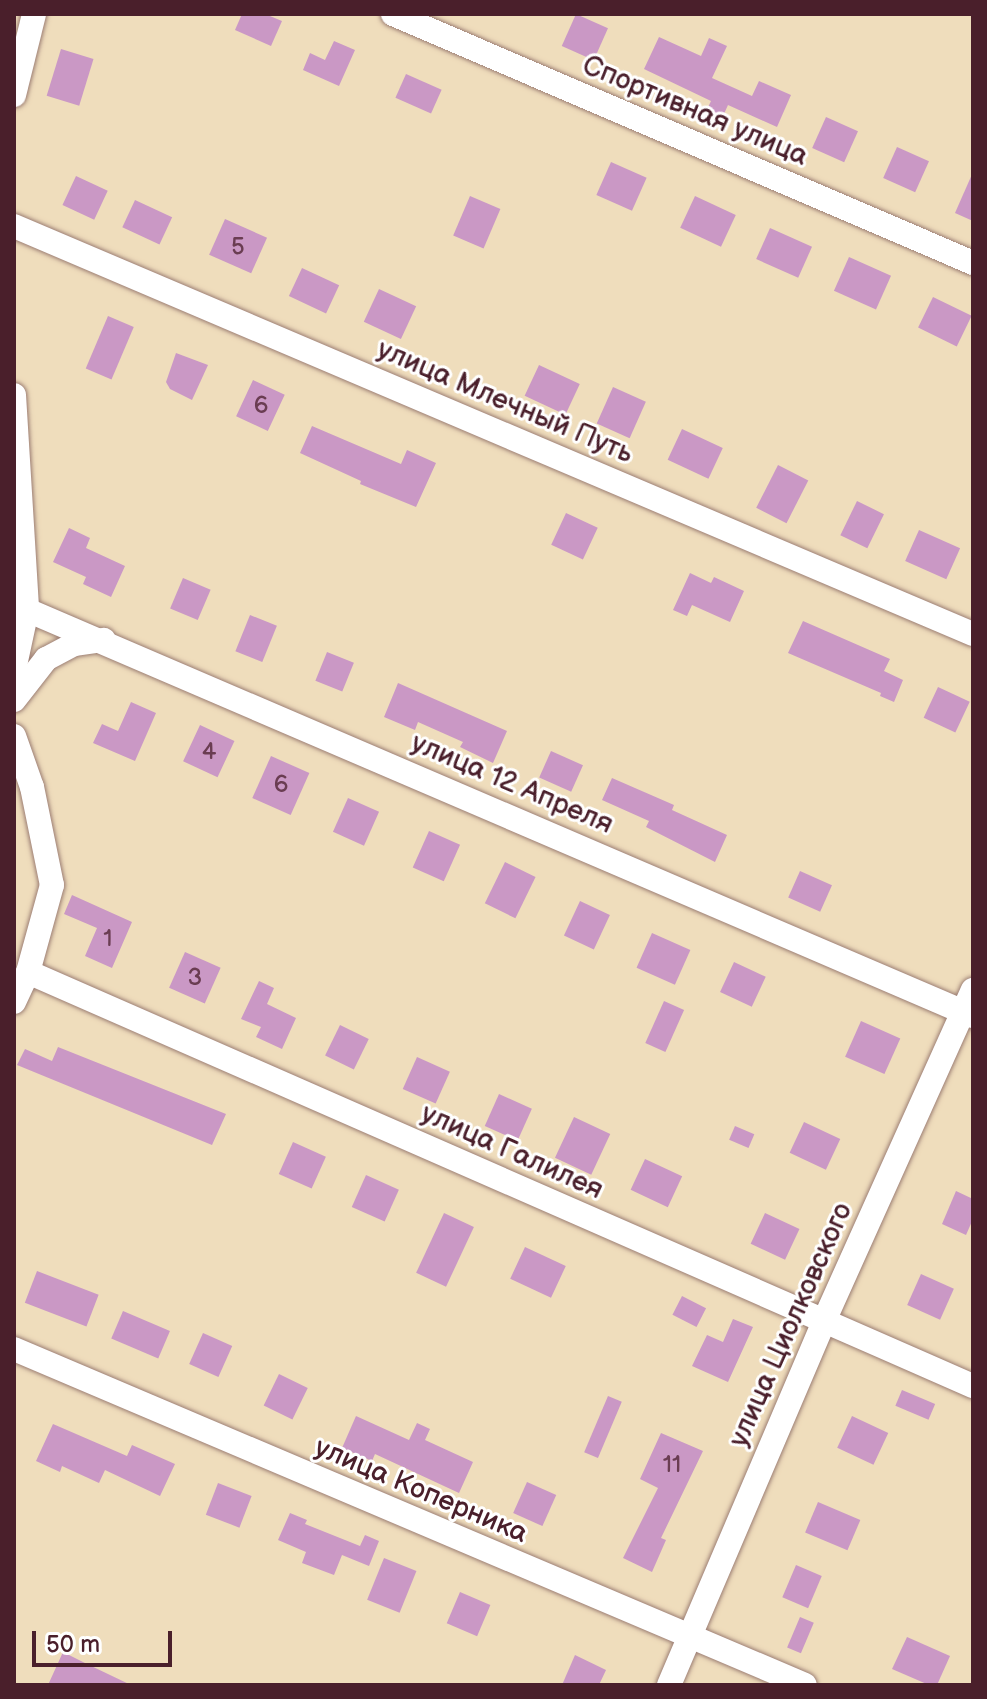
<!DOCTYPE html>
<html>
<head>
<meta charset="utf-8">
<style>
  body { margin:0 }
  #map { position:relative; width:987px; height:1699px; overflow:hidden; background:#efddbc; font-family:"Balsamiq Sans",sans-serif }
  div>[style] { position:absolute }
  .building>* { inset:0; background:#ca98c5; transform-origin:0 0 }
  .roads { filter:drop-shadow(0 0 2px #9c7e74) drop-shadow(0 0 2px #9c7e74) }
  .minor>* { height:24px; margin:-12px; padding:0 12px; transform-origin:12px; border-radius:12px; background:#fff }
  span { translate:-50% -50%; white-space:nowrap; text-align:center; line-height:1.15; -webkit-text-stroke:6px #fff; paint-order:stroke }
  .number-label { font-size:24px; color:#6a3d52 }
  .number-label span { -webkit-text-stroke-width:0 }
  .street-label { font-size:28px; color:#4a1f2b }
  .frame { position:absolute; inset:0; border:16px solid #4a1f2b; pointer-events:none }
  .scale { position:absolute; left:32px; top:1631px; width:140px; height:36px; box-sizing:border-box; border:4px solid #4a1f2b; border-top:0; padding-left:10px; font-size:24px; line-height:28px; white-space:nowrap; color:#4a1f2b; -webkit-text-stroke:6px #fff; paint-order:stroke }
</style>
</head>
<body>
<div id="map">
  <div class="building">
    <i style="clip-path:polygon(242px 14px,265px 14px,282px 21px,271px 46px,235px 30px)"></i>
    <i style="left:576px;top:14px;width:35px;height:35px;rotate:24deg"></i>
    <i style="clip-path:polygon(659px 37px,701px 56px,709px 38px,727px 46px,712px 78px,752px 96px,759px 81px,791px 95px,777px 127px,728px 105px,719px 125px,703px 118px,711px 101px,644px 69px)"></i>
    <i style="clip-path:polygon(334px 41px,355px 50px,339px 86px,303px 70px,310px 53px,325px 60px)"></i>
    <i style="left:61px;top:49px;width:34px;height:49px;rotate:17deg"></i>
    <i style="left:406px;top:74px;width:39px;height:26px;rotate:24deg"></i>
    <i style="left:826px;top:117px;width:35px;height:34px;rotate:24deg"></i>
    <i style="left:897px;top:147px;width:35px;height:34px;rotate:24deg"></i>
    <i style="left:611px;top:162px;width:39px;height:36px;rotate:24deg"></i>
    <i style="clip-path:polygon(973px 172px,973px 221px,955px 213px)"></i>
    <i style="left:76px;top:176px;width:35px;height:32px;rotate:25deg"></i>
    <i style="left:470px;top:196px;width:33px;height:43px;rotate:23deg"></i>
    <i style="left:695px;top:196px;width:45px;height:35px;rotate:25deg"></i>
    <i style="left:135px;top:200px;width:41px;height:30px;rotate:25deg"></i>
    <i style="left:225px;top:219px;width:46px;height:39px;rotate:24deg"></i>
    <i style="left:770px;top:228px;width:46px;height:34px;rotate:24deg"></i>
    <i style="left:849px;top:257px;width:46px;height:37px;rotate:24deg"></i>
    <i style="left:302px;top:268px;width:41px;height:31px;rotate:25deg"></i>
    <i style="left:379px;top:289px;width:41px;height:36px;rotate:25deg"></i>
    <i style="left:933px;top:297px;width:43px;height:34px;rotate:26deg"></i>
    <i style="left:108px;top:316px;width:28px;height:57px;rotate:23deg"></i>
    <i style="clip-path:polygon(176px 353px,208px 365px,192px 400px,170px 389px,166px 382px)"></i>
    <i style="left:539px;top:365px;width:45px;height:34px;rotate:25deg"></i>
    <i style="left:253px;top:380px;width:35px;height:40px;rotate:25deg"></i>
    <i style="left:613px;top:387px;width:36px;height:40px;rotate:24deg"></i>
    <i style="clip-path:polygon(312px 426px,401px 464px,407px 450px,436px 463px,416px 507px,360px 484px,361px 481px,300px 453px)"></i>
    <i style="left:682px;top:429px;width:45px;height:34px;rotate:25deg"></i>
    <i style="left:778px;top:465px;width:34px;height:48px;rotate:27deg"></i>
    <i style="left:857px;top:501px;width:30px;height:38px;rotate:26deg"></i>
    <i style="left:566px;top:513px;width:35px;height:35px;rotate:25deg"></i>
    <i style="clip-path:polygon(69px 528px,90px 538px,86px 548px,125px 566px,111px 597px,83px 584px,86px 577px,53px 562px)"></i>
    <i style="left:919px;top:530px;width:45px;height:34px;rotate:24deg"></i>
    <i style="clip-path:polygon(690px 573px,711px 583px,714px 577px,744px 591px,730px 622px,692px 605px,687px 616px,673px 610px)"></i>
    <i style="left:183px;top:578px;width:30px;height:33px;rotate:23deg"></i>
    <i style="left:250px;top:615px;width:29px;height:39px;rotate:22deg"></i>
    <i style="clip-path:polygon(803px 621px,890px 659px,884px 671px,903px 680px,894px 702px,880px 696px,881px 693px,788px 653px)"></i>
    <i style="left:327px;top:652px;width:29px;height:31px;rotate:22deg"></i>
    <i style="clip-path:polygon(398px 683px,507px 731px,493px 763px,460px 747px,463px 742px,418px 722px,415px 730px,384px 717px)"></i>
    <i style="left:938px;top:687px;width:35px;height:34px;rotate:25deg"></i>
    <i style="clip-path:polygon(131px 702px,156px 713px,135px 761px,93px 743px,102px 724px,118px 731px)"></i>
    <i style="left:200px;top:725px;width:38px;height:40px;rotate:25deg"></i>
    <i style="left:551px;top:751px;width:35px;height:29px;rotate:24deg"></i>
    <i style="left:271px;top:756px;width:42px;height:46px;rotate:24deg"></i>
    <i style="clip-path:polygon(612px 778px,674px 805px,672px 810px,727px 835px,715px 862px,646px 827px,649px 821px,602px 800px)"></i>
    <i style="left:348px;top:798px;width:34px;height:37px;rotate:24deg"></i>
    <i style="left:429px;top:831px;width:34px;height:40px;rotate:24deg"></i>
    <i style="left:505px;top:862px;width:34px;height:46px;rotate:26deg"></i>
    <i style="left:800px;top:871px;width:35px;height:29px;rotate:24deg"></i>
    <i style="clip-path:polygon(72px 895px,132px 922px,112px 968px,85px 956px,97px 928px,64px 914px)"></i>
    <i style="left:580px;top:901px;width:33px;height:38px;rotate:25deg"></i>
    <i style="left:652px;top:933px;width:42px;height:38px;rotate:24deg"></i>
    <i style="left:185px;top:952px;width:39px;height:39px;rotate:24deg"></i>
    <i style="left:734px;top:962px;width:35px;height:33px;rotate:25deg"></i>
    <i style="clip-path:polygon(259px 981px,274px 988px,267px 1004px,296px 1018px,282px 1049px,256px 1037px,261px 1027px,241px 1019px)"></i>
    <i style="left:664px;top:1001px;width:22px;height:46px;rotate:24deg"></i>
    <i style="left:861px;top:1021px;width:43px;height:39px;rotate:24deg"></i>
    <i style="left:340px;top:1025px;width:32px;height:34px;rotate:26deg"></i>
    <i style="clip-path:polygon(58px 1047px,226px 1114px,212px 1145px,17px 1065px,25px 1049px,52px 1061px)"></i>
    <i style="left:417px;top:1057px;width:36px;height:35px;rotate:24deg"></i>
    <i style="left:499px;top:1094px;width:36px;height:35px;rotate:24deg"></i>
    <i style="left:574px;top:1117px;width:40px;height:45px;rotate:25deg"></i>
    <i style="left:804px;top:1122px;width:40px;height:34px;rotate:25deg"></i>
    <i style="left:735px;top:1126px;width:21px;height:15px;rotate:23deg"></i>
    <i style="left:293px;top:1142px;width:36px;height:35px;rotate:24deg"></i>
    <i style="left:645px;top:1159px;width:41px;height:34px;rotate:25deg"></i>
    <i style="left:366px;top:1175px;width:36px;height:35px;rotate:24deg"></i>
    <i style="clip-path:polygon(956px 1191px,973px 1199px,973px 1219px,966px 1235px,942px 1224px)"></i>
    <i style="left:444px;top:1213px;width:33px;height:66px;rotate:25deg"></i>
    <i style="left:765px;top:1213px;width:38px;height:34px;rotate:25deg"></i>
    <i style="left:525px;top:1247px;width:45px;height:35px;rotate:25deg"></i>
    <i style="left:37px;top:1271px;width:66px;height:34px;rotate:21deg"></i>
    <i style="left:921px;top:1274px;width:36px;height:34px;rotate:24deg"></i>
    <i style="left:682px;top:1296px;width:27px;height:21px;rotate:27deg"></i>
    <i style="left:123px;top:1311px;width:51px;height:30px;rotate:23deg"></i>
    <i style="clip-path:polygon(733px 1319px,753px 1327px,728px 1382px,692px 1366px,707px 1335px,723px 1342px)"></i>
    <i style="left:203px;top:1333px;width:32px;height:34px;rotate:24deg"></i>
    <i style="left:279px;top:1374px;width:32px;height:35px;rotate:26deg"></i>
    <i style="left:902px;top:1390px;width:36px;height:17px;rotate:23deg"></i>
    <i style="left:608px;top:1396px;width:15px;height:61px;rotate:23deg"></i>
    <i style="clip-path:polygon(356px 1416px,409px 1440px,417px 1423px,430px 1429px,425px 1440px,473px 1462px,459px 1493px,375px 1454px,372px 1461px,342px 1448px)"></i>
    <i style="left:852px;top:1416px;width:40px;height:35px;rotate:25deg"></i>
    <i style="clip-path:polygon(53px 1424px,127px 1456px,132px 1445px,175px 1464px,160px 1496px,105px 1470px,99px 1483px,62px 1466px,60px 1472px,36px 1461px)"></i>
    <i style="clip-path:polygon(661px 1433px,703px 1451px,661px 1538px,666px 1540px,652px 1572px,623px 1558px,658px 1488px,640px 1479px)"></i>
    <i style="left:527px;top:1482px;width:32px;height:34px;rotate:24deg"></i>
    <i style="left:218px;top:1483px;width:36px;height:34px;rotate:21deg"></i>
    <i style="left:818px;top:1502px;width:46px;height:33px;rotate:23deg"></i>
    <i style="clip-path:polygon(290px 1513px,307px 1520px,305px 1524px,360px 1546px,365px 1535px,379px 1541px,369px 1566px,342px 1555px,334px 1575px,302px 1563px,306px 1552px,278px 1540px)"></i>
    <i style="left:384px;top:1558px;width:35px;height:45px;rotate:22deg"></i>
    <i style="left:796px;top:1565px;width:28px;height:35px;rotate:23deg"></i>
    <i style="left:460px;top:1592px;width:33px;height:34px;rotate:23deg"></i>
    <i style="left:800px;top:1617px;width:15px;height:33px;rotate:23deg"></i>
    <i style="clip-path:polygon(907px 1637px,950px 1656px,937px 1685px,929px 1685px,892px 1669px)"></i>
    <i style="clip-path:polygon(63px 1652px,87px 1664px,131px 1685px,48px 1685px)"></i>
    <i style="clip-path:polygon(575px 1655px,606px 1670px,599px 1685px,562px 1685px)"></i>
  </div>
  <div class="roads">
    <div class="minor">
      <i style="left:393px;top:14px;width:631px;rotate:23.23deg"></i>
      <i style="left:14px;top:95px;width:83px;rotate:-76.1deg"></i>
      <i style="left:14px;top:226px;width:1042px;rotate:23.05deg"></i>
      <i style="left:14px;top:395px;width:215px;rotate:86.5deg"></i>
      <i style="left:27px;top:610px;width:61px;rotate:102.2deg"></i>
      <i style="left:27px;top:610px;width:1029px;rotate:23.23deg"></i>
      <i style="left:14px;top:700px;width:52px;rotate:-52deg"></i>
      <i style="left:46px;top:659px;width:32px;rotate:-28deg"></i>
      <i style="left:74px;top:644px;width:30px;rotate:-8deg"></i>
      <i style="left:14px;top:736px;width:54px;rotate:70.6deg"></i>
      <i style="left:32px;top:787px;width:100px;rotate:78.5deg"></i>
      <i style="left:52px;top:885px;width:90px;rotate:105.4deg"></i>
      <i style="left:28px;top:972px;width:33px;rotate:115deg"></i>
      <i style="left:28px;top:972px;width:1032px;rotate:23.66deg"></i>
      <i style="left:14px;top:1349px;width:859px;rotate:23.01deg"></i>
      <i style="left:669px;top:1685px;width:396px;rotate:-66.9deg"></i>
      <i style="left:824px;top:1321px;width:363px;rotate:-65.8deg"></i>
    </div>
  </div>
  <div class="number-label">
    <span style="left:238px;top:247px">5</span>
    <span style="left:261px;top:406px">6</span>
    <span style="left:209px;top:752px">4</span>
    <span style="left:281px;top:785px">6</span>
    <span style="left:108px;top:939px">1</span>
    <span style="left:195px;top:978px">3</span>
    <span style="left:672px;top:1465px">11</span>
  </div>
  <div class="street-label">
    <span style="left:695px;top:111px;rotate:23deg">Спортивная улица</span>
    <span style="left:505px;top:402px;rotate:23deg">улица Млечный Путь</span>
    <span style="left:512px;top:784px;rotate:23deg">улица 12 Апреля</span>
    <span style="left:512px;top:1152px;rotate:24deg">улица Галилея</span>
    <span style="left:791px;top:1325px;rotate:-66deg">улица Циолковского</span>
    <span style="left:421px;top:1491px;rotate:23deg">улица Коперника</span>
  </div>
  <div class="frame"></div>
  <div class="scale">50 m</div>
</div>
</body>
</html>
